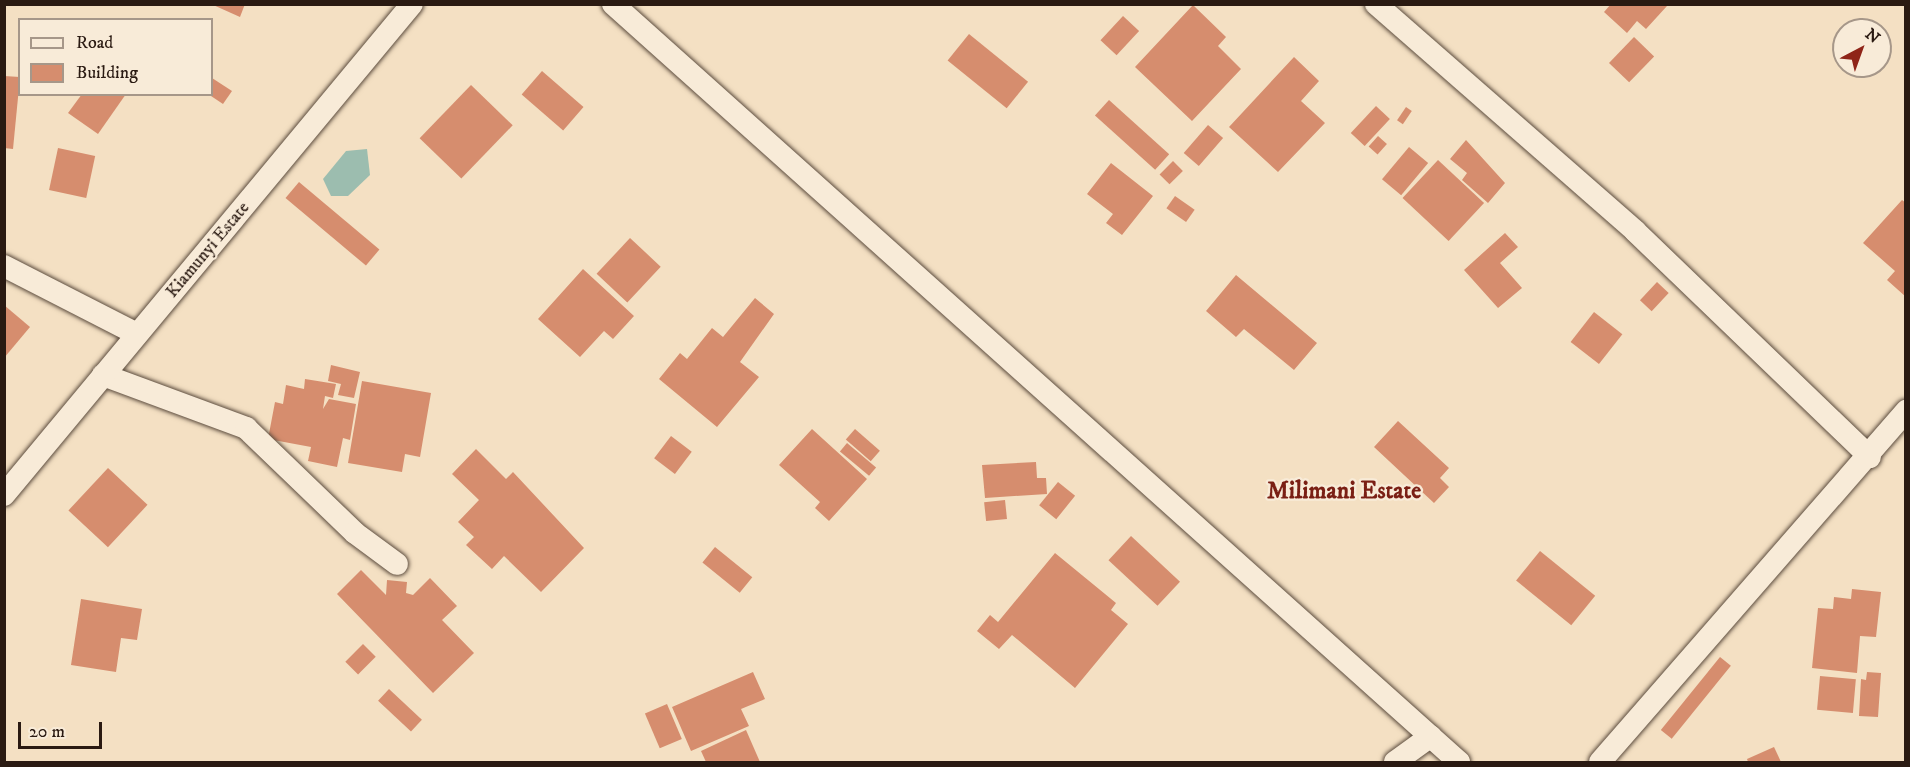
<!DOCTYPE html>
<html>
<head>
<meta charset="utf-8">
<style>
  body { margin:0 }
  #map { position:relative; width:1910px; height:767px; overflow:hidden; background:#f4e0c3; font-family:"IM FELL DW Pica",serif }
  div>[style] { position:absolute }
  .water>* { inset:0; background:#9cbdaf }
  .building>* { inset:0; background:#d68d6e; transform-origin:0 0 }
  .roads { filter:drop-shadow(0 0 2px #5c4c3e) drop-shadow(0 0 2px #5c4c3e) }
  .street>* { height:22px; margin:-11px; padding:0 11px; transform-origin:11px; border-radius:11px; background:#f8ebd8 }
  span { translate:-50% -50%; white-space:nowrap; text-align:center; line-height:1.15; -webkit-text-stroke:4.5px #f8ebd8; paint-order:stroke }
  .street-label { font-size:18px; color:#2a1a12 }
  .district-label { font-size:24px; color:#7a1f14; font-weight:700 }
  .frame { position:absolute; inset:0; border:6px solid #2a1a12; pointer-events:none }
  .legend { position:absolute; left:18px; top:18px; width:195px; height:78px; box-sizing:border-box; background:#f8ebd8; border:2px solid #a69789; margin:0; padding:8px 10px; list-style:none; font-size:18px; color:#2a1a12 }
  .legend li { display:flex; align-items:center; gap:12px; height:30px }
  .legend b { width:30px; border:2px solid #a69789 }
  .north { position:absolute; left:1832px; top:18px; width:60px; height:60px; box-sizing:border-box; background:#f8ebd8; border:2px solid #a69789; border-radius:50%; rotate:41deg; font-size:16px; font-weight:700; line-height:24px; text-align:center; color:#2a1a12 }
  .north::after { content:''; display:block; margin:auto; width:21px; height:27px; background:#8f2418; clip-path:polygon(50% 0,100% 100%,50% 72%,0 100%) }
  .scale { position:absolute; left:18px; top:722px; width:84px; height:27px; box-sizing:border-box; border:3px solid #2a1a12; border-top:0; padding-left:8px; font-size:18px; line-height:21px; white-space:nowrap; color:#2a1a12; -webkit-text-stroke:4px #f8ebd8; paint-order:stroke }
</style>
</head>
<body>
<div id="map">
  <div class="water">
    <i style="clip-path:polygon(367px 149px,370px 175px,348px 196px,331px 196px,323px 179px,346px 151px)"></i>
  </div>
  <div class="building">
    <i style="clip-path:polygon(211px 4px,245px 4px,240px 17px)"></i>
    <i style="clip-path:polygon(1611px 4px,1666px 4px,1667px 6px,1646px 29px,1637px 21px,1627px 33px,1604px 12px)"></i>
    <i style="clip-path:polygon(1193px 5px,1226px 37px,1218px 46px,1241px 69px,1192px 121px,1135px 67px)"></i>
    <i style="left:1123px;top:16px;width:22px;height:33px;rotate:43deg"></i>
    <i style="left:969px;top:34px;width:76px;height:34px;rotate:39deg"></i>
    <i style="left:1634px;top:37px;width:28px;height:36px;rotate:44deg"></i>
    <i style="clip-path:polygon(1294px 57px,1319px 81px,1301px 101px,1325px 123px,1278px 172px,1229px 127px)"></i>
    <i style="left:542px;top:71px;width:55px;height:31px;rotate:41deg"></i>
    <i style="clip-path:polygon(4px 76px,20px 77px,13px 149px,4px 148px)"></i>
    <i style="clip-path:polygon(212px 78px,232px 91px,223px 104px,208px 94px)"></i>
    <i style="left:471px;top:85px;width:58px;height:74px;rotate:44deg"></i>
    <i style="clip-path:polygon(82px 94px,126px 94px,98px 134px,68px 113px)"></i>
    <i style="left:1109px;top:100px;width:81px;height:21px;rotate:42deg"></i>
    <i style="left:1376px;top:106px;width:19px;height:37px;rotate:43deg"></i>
    <i style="left:1406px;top:107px;width:7px;height:16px;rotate:34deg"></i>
    <i style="left:1208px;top:125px;width:20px;height:37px;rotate:41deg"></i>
    <i style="left:1378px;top:136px;width:12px;height:14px;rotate:42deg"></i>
    <i style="clip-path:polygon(1466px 140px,1505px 183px,1488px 203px,1462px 180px,1467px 173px,1450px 159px)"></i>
    <i style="left:1409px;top:147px;width:25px;height:42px;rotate:40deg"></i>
    <i style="left:58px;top:148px;width:38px;height:43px;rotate:12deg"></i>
    <i style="left:1438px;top:160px;width:63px;height:52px;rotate:43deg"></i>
    <i style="left:1173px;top:161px;width:14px;height:19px;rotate:45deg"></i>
    <i style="clip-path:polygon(1111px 163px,1153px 196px,1122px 235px,1106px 223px,1113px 214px,1087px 194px)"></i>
    <i style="left:299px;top:182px;width:105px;height:21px;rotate:40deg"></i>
    <i style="left:1175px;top:196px;width:24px;height:15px;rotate:35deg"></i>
    <i style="clip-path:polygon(1902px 200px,1906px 203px,1906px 297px,1887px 280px,1895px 271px,1863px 243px)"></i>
    <i style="clip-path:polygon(1505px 233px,1518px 247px,1500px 263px,1522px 288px,1498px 308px,1464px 270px)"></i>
    <i style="left:630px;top:238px;width:42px;height:49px;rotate:43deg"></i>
    <i style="clip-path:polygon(583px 269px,634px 316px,613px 339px,604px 331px,580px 357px,538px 319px)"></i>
    <i style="clip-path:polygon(1236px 275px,1317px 343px,1294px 370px,1244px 329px,1236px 337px,1206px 311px)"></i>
    <i style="left:1657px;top:282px;width:16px;height:25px;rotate:43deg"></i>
    <i style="clip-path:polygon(755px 298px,774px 314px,740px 362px,759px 377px,717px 427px,659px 379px,680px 353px,687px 359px,712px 328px,723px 337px)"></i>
    <i style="clip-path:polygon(4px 305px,30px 327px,4px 358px)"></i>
    <i style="left:1594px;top:312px;width:36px;height:38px;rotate:38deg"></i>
    <i style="clip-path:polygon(331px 365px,360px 372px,354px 398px,338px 395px,341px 384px,328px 381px)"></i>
    <i style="clip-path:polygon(305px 379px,336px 384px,333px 398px,325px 396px,323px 409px,329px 399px,356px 404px,350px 440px,343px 438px,337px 467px,308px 461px,311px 447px,268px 439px,275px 402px,283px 404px,286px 385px,304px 389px)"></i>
    <i style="clip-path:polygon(362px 381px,431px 393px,420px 457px,405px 454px,402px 472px,348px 463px)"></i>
    <i style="clip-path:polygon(1398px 421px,1449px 468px,1440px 478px,1449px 487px,1434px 503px,1374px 447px)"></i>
    <i style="clip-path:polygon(812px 429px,867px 479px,829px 521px,815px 508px,820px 502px,779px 465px)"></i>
    <i style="left:855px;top:429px;width:33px;height:14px;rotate:41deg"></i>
    <i style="left:671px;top:436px;width:26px;height:28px;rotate:37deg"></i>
    <i style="left:847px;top:443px;width:38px;height:11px;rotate:40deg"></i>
    <i style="clip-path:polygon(476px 449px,506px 479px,513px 472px,584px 548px,541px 592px,504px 556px,492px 569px,466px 545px,474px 537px,458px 522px,479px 500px,452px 474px)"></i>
    <i style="clip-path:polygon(1036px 462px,1037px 478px,1046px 478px,1047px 494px,985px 498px,982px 465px)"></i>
    <i style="left:108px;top:468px;width:54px;height:58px;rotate:43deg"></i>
    <i style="left:1058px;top:482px;width:22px;height:30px;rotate:39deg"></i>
    <i style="left:1005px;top:500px;width:19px;height:21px;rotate:84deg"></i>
    <i style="left:1131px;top:536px;width:67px;height:33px;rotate:43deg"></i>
    <i style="left:715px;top:547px;width:48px;height:20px;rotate:39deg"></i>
    <i style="left:1540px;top:551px;width:71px;height:38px;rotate:39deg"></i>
    <i style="clip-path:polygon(1055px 553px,1116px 603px,1111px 610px,1128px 624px,1075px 688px,1012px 635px,999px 649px,977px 631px,990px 615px,998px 622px)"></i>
    <i style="clip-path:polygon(361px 570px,386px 595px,387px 580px,407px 582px,406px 593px,413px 595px,430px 578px,457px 606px,442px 620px,474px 653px,433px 693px,337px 594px)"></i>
    <i style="clip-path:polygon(1852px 589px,1881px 592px,1876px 637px,1860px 636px,1857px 673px,1812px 668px,1818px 608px,1833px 609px,1834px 597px,1851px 599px)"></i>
    <i style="clip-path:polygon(81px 599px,142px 609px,137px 640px,121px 638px,116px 672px,71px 665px)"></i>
    <i style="left:363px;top:644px;width:18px;height:25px;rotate:45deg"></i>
    <i style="left:1720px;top:657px;width:14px;height:94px;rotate:39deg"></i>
    <i style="clip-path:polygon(753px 672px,765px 699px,741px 709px,749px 726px,691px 751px,672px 707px)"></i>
    <i style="clip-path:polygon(1867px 672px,1881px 673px,1878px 717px,1859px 716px,1861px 679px,1866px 680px)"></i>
    <i style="left:1820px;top:676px;width:36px;height:34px;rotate:5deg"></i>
    <i style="left:389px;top:689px;width:45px;height:16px;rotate:43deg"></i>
    <i style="left:667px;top:704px;width:38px;height:24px;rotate:67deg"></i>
    <i style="clip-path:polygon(746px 730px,760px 762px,706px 762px,701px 751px)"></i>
    <i style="clip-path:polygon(1774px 747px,1781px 762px,1748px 762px,1747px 759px)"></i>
  </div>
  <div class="roads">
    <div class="street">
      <i style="left:613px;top:4px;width:1136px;rotate:41.86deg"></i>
      <i style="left:1376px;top:4px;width:344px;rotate:41.2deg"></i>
      <i style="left:1635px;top:231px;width:326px;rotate:43.9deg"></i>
      <i style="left:4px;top:266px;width:149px;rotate:27.1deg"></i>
      <i style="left:103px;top:375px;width:153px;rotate:20.3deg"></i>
      <i style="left:246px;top:428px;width:151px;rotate:43.9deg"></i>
      <i style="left:355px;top:533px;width:52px;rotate:36.4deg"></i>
      <i style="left:4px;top:495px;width:638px;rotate:-50.27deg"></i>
      <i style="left:1395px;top:762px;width:44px;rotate:-35.8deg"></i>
      <i style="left:1600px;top:762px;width:466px;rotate:-48.9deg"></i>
    </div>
  </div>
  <div class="street-label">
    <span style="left:208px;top:250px;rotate:-50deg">Kiamunyi Estate</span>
  </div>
  <div class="district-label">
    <span style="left:1344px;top:492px">Milimani Estate</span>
  </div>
  <div class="frame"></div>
  <ul class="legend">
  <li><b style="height:8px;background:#f8ebd8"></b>Road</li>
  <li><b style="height:16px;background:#d68d6e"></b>Building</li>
  </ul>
  <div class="north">N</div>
  <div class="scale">20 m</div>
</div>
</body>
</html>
